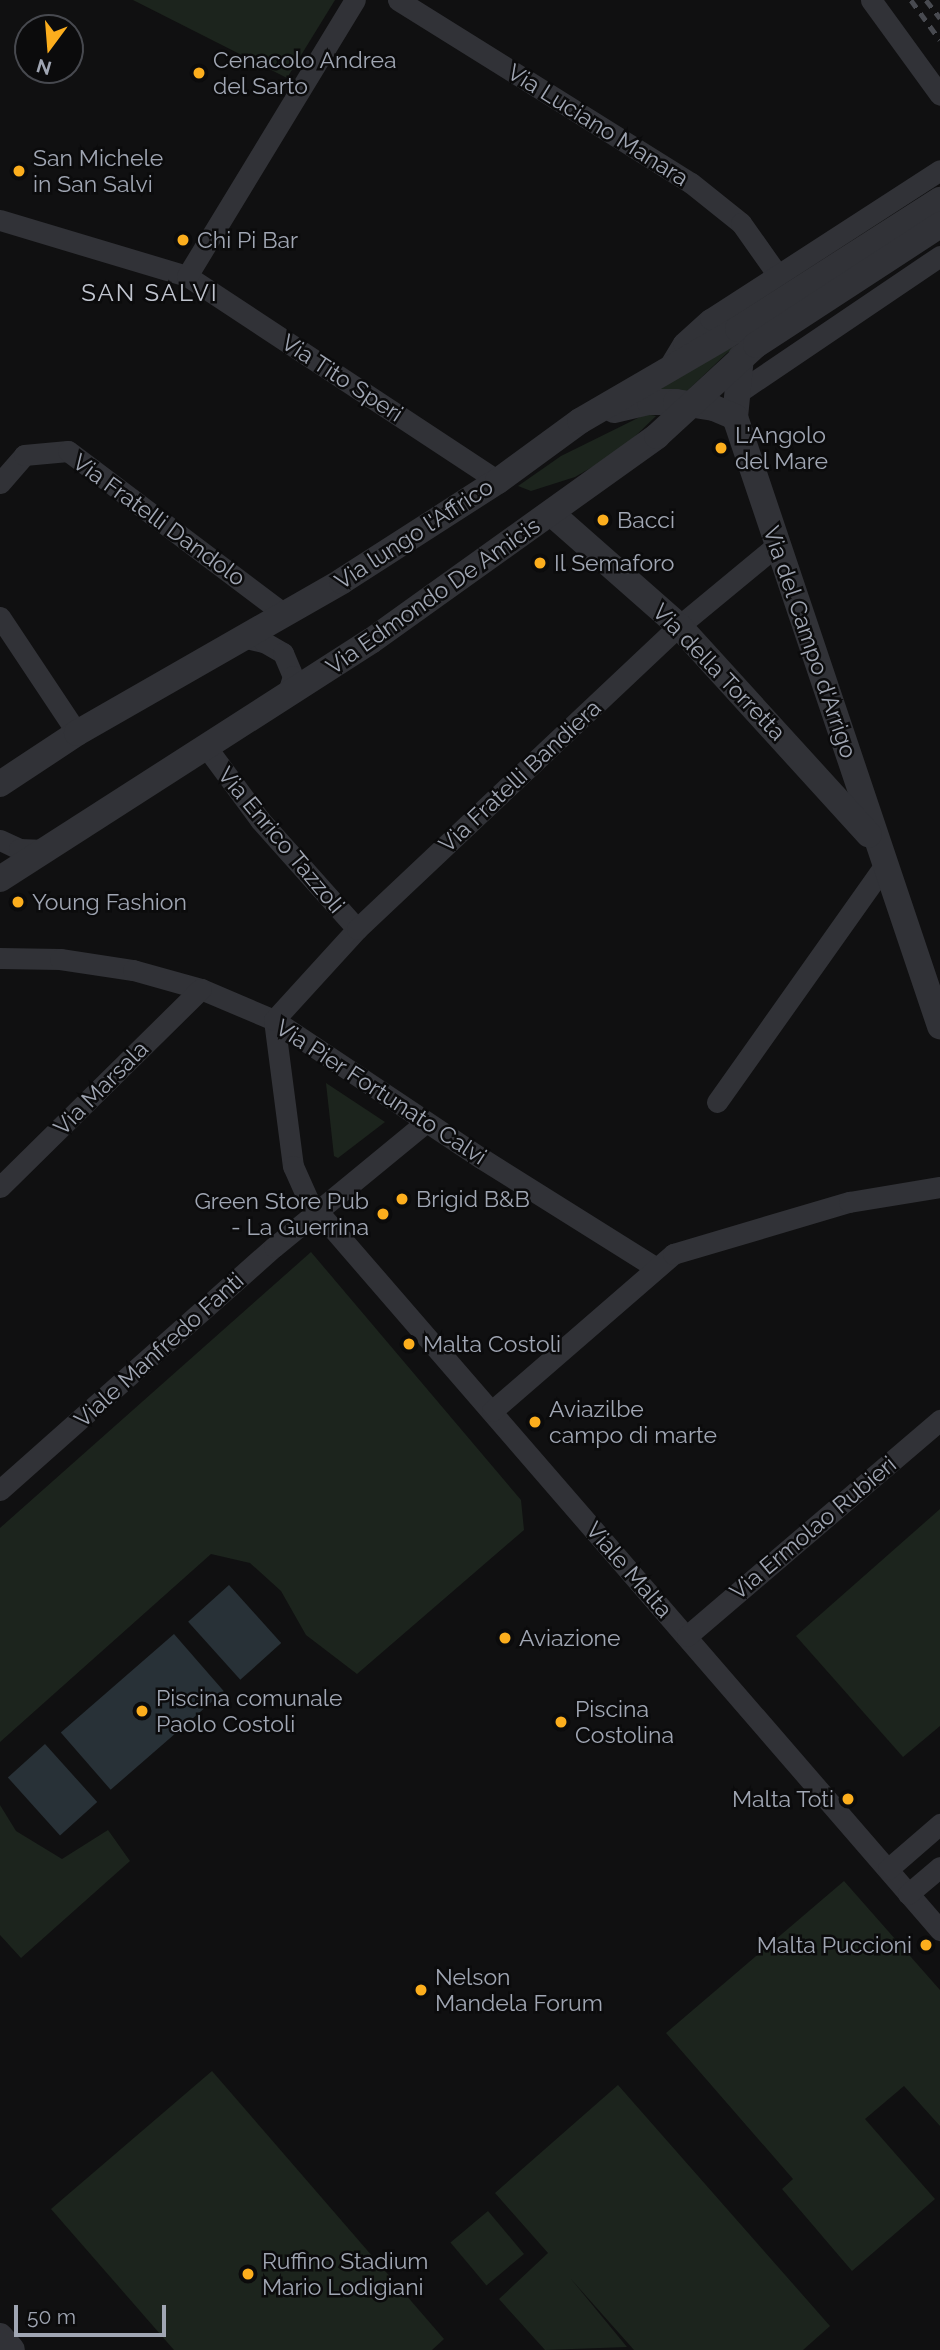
<!DOCTYPE html>
<html>
<head>
<meta charset="utf-8">
<style>
  body { margin:0 }
  #map { position:relative; width:940px; height:2350px; overflow:hidden; background:#101011; font-family:Raleway,sans-serif }
  div>[style] { position:absolute }
  .green>* { inset:0; background:#1c241d; transform-origin:0 0 }
  .water>* { inset:0; background:#283137; transform-origin:0 0 }
  .minor>* { height:21px; margin:-10.5px; padding:0 10.5px; transform-origin:10.5px; border-radius:10.5px; background:#313237 }
  .tertiary>* { height:26px; margin:-13px; padding:0 13px; transform-origin:13px; border-radius:13px; background:#313237 }
  .rail>* { height:5px; margin-top:-2.5px; transform-origin:0; background:repeating-linear-gradient(90deg,#484a50 0 9px,transparent 0 16px) }
  .dots>* { width:19px; height:19px; translate:-50% -50%; box-sizing:border-box; border:4px solid #0b0b0c; border-radius:50% }
  span { translate:-50% -50%; white-space:nowrap; text-align:center; line-height:1.15; -webkit-text-stroke:5px #0b0b0c; paint-order:stroke }
  .poi-label { font-size:23px; color:#a0a6b3 }
  .left { translate:0 -50%; text-align:left }
  .right { translate:-100% -50%; text-align:right }
  .street-label { font-size:23px; color:#a0a6b3 }
  .neighbourhood-label { font-size:24px; color:#c1c5cf; letter-spacing:2px }
  .north { position:absolute; left:14px; top:14px; width:70px; height:70px; box-sizing:border-box; background:#0b0b0c; border:2px solid #47494f; border-radius:50%; rotate:196deg; font-size:19px; font-weight:700; line-height:28px; text-align:center; color:#a0a6b3 }
  .north::after { content:''; display:block; margin:auto; width:24px; height:32px; background:#fcae1d; clip-path:polygon(50% 0,100% 100%,50% 72%,0 100%) }
  .scale { position:absolute; left:14px; top:2305px; width:152px; height:32px; box-sizing:border-box; border:4px solid #a0a6b3; border-top:0; padding-left:9px; font-size:21px; line-height:24px; white-space:nowrap; color:#a0a6b3; -webkit-text-stroke:5px #0b0b0c; paint-order:stroke }
</style>
</head>
<body>
<div id="map">
  <div class="green">
    <i style="clip-path:polygon(133px 0,335px 0,287px 78px)"></i>
    <i style="clip-path:polygon(759px 333px,727px 353px,686px 392px,654px 389px)"></i>
    <i style="clip-path:polygon(646px 414px,656px 416px,620px 451px,575px 477px,531px 491px,518px 486px,561px 456px)"></i>
    <i style="clip-path:polygon(326px 1083px,385px 1122px,338px 1158px,334px 1156px)"></i>
    <i style="clip-path:polygon(311px 1252px,521px 1500px,524px 1530px,357px 1674px,306px 1635px,281px 1591px,250px 1563px,211px 1554px,0 1742px,0 1528px)"></i>
    <i style="clip-path:polygon(940px 1509px,940px 1726px,903px 1757px,796px 1636px)"></i>
    <i style="clip-path:polygon(0 1805px,16px 1831px,62px 1859px,108px 1830px,130px 1861px,21px 1958px,0 1935px)"></i>
    <i style="clip-path:polygon(844px 1881px,940px 1990px,940px 2126px,904px 2086px,865px 2119px,935px 2199px,852px 2271px,782px 2189px,793px 2179px,666px 2033px)"></i>
    <i style="clip-path:polygon(212px 2071px,444px 2339px,432px 2350px,174px 2350px,51px 2209px)"></i>
    <i style="clip-path:polygon(618px 2085px,830px 2326px,803px 2350px,634px 2350px,571px 2279px,627px 2347px,545px 2350px,499px 2299px,548px 2253px,495px 2193px)"></i>
    <i style="left:488px;top:2211px;width:56px;height:49px;rotate:50deg"></i>
  </div>
  <div class="water">
    <i style="left:229px;top:1585px;width:78px;height:55px;rotate:48deg"></i>
    <i style="left:174px;top:1634px;width:76px;height:150px;rotate:49deg"></i>
    <i style="left:45px;top:1744px;width:78px;height:50px;rotate:48deg"></i>
  </div>
  <div class="minor">
    <i style="left:398px;top:0;width:345px;rotate:32deg"></i>
    <i style="left:691px;top:183px;width:64px;rotate:38.7deg"></i>
    <i style="left:741px;top:223px;width:62px;rotate:54.8deg"></i>
    <i style="left:871px;top:0;width:117px;rotate:54deg"></i>
    <i style="left:0;top:220px;width:195px;rotate:16.7deg"></i>
    <i style="left:187px;top:276px;width:372px;rotate:33.4deg"></i>
    <i style="left:187px;top:276px;width:323px;rotate:-58.7deg"></i>
    <i style="left:668px;top:368px;width:29px;rotate:-59deg"></i>
    <i style="left:683px;top:343px;width:36px;rotate:-42deg"></i>
    <i style="left:710px;top:319px;width:274px;rotate:-32.9deg"></i>
    <i style="left:736px;top:394px;width:246px;rotate:-34.1deg"></i>
    <i style="left:0;top:483px;width:37px;rotate:-49deg"></i>
    <i style="left:24px;top:455px;width:44px;rotate:-5.2deg"></i>
    <i style="left:68px;top:451px;width:271px;rotate:37deg"></i>
    <i style="left:0;top:617px;width:139px;rotate:56.4deg"></i>
    <i style="left:242px;top:637px;width:23px;rotate:13deg"></i>
    <i style="left:264px;top:642px;width:22px;rotate:30deg"></i>
    <i style="left:283px;top:653px;width:25px;rotate:67deg"></i>
    <i style="left:293px;top:676px;width:21px;rotate:107deg"></i>
    <i style="left:207px;top:748px;width:89px;rotate:53.6deg"></i>
    <i style="left:260px;top:820px;width:146px;rotate:48.3deg"></i>
    <i style="left:0;top:840px;width:21px;rotate:25deg"></i>
    <i style="left:19px;top:849px;width:26px;rotate:2deg"></i>
    <i style="left:0;top:958px;width:60px;rotate:1deg"></i>
    <i style="left:60px;top:959px;width:74px;rotate:8.6deg"></i>
    <i style="left:133px;top:970px;width:71px;rotate:15.6deg"></i>
    <i style="left:201px;top:989px;width:79px;rotate:23deg"></i>
    <i style="left:274px;top:1020px;width:249px;rotate:33.7deg"></i>
    <i style="left:481px;top:1158px;width:205px;rotate:32.1deg"></i>
    <i style="left:274px;top:1020px;width:147px;rotate:82.6deg"></i>
    <i style="left:293px;top:1166px;width:37px;rotate:66deg"></i>
    <i style="left:308px;top:1200px;width:966px;rotate:49.12deg"></i>
    <i style="left:274px;top:1020px;width:123px;rotate:-47.6deg"></i>
    <i style="left:357px;top:929px;width:442px;rotate:-43.3deg"></i>
    <i style="left:679px;top:626px;width:129px;rotate:-39.6deg"></i>
    <i style="left:717px;top:1102px;width:289px;rotate:-54.7deg"></i>
    <i style="left:0;top:1187px;width:282px;rotate:-44.6deg"></i>
    <i style="left:492px;top:1411px;width:240px;rotate:-40.9deg"></i>
    <i style="left:673px;top:1254px;width:184px;rotate:-16.5deg"></i>
    <i style="left:849px;top:1202px;width:92px;rotate:-9.4deg"></i>
    <i style="left:0;top:1490px;width:366px;rotate:-41.6deg"></i>
    <i style="left:274px;top:1247px;width:197px;rotate:-39.4deg"></i>
    <i style="left:687px;top:1636px;width:333px;rotate:-40.5deg"></i>
    <i style="left:888px;top:1869px;width:69px;rotate:-40.9deg"></i>
    <i style="left:908px;top:1894px;width:42px;rotate:-40.2deg"></i>
  </div>
  <div class="tertiary">
    <i style="left:741px;top:357px;width:60px;rotate:95.7deg"></i>
    <i style="left:735px;top:417px;width:643px;rotate:71.4deg"></i>
    <i style="left:614px;top:410px;width:37px;rotate:-13deg"></i>
    <i style="left:650px;top:402px;width:26px"></i>
    <i style="left:676px;top:402px;width:38px;rotate:9deg"></i>
    <i style="left:714px;top:408px;width:23px;rotate:23deg"></i>
    <i style="left:551px;top:513px;width:171px;rotate:41.4deg"></i>
    <i style="left:679px;top:626px;width:282px;rotate:47.7deg"></i>
    <i style="left:0;top:784px;width:92px;rotate:-33.5deg"></i>
    <i style="left:77px;top:733px;width:305px;rotate:-29.8deg"></i>
    <i style="left:342px;top:581px;width:185px;rotate:-32.7deg"></i>
    <i style="left:498px;top:481px;width:102px;rotate:-36.2deg"></i>
    <i style="left:580px;top:421px;width:183px;rotate:-30.2deg"></i>
    <i style="left:738px;top:329px;width:240px;rotate:-32.6deg"></i>
    <i style="left:0;top:879px;width:441px;rotate:-32.7deg"></i>
    <i style="left:371px;top:641px;width:352px;rotate:-35.6deg"></i>
    <i style="left:657px;top:436px;width:134px;rotate:-42.6deg"></i>
    <i style="left:756px;top:345px;width:220px;rotate:-33.1deg"></i>
    <i style="left:0;top:2336px;width:18px;rotate:49deg"></i>
  </div>
  <div class="rail">
    <i style="left:911px;top:0;width:49px;rotate:54.1deg"></i>
    <i style="left:926px;top:0;width:23px;rotate:52deg"></i>
  </div>
  <div class="dots">
    <i style="left:199px;top:73px;background:#fcae1d"></i>
    <i style="left:19px;top:171px;background:#fcae1d"></i>
    <i style="left:183px;top:240px;background:#fcae1d"></i>
    <i style="left:721px;top:448px;background:#fcae1d"></i>
    <i style="left:603px;top:520px;background:#fcae1d"></i>
    <i style="left:540px;top:563px;background:#fcae1d"></i>
    <i style="left:18px;top:902px;background:#fcae1d"></i>
    <i style="left:402px;top:1199px;background:#fcae1d"></i>
    <i style="left:383px;top:1214px;background:#fcae1d"></i>
    <i style="left:409px;top:1344px;background:#fcae1d"></i>
    <i style="left:535px;top:1422px;background:#fcae1d"></i>
    <i style="left:505px;top:1638px;background:#fcae1d"></i>
    <i style="left:142px;top:1711px;background:#fcae1d"></i>
    <i style="left:561px;top:1722px;background:#fcae1d"></i>
    <i style="left:848px;top:1799px;background:#fcae1d"></i>
    <i style="left:926px;top:1945px;background:#fcae1d"></i>
    <i style="left:421px;top:1990px;background:#fcae1d"></i>
    <i style="left:248px;top:2274px;background:#fcae1d"></i>
  </div>
  <div class="poi-label">
    <span class="left" style="left:213px;top:73px">Cenacolo Andrea<br>del Sarto</span>
    <span class="left" style="left:33px;top:171px">San Michele<br>in San Salvi</span>
    <span class="left" style="left:197px;top:240px">Chi Pi Bar</span>
    <span class="left" style="left:735px;top:448px">L'Angolo<br>del Mare</span>
    <span class="left" style="left:617px;top:520px">Bacci</span>
    <span class="left" style="left:554px;top:563px">Il Semaforo</span>
    <span class="left" style="left:32px;top:902px">Young Fashion</span>
    <span class="left" style="left:416px;top:1199px">Brigid B&amp;B</span>
    <span class="right" style="left:369px;top:1214px">Green Store Pub<br>- La Guerrina</span>
    <span class="left" style="left:423px;top:1344px">Malta Costoli</span>
    <span class="left" style="left:549px;top:1422px">Aviazilbe<br>campo di marte</span>
    <span class="left" style="left:519px;top:1638px">Aviazione</span>
    <span class="left" style="left:156px;top:1711px">Piscina comunale<br>Paolo Costoli</span>
    <span class="left" style="left:575px;top:1722px">Piscina<br>Costolina</span>
    <span class="right" style="left:834px;top:1799px">Malta Toti</span>
    <span class="right" style="left:912px;top:1945px">Malta Puccioni</span>
    <span class="left" style="left:435px;top:1990px">Nelson<br>Mandela Forum</span>
    <span class="left" style="left:262px;top:2274px">Ruffino Stadium<br>Mario Lodigiani</span>
  </div>
  <div class="street-label">
    <span style="left:598px;top:125px;rotate:32deg">Via Luciano Manara</span>
    <span style="left:342px;top:378px;rotate:33deg">Via Tito Speri</span>
    <span style="left:159px;top:520px;rotate:36deg">Via Fratelli Dandolo</span>
    <span style="left:414px;top:534px;rotate:-33deg">Via lungo l'Affrico</span>
    <span style="left:433px;top:596px;rotate:-35deg">Via Edmondo De Amicis</span>
    <span style="left:810px;top:642px;rotate:71deg">Via del Campo d'Arrigo</span>
    <span style="left:719px;top:672px;rotate:46deg">Via della Torretta</span>
    <span style="left:520px;top:776px;rotate:-43deg">Via Fratelli Bandiera</span>
    <span style="left:281px;top:840px;rotate:50deg">Via Enrico Tazzoli</span>
    <span style="left:101px;top:1088px;rotate:-45deg">Via Marsala</span>
    <span style="left:381px;top:1092px;rotate:33deg">Via Pier Fortunato Calvi</span>
    <span style="left:159px;top:1350px;rotate:-42deg">Viale Manfredo Fanti</span>
    <span style="left:813px;top:1528px;rotate:-40deg">Via Ermolao Rubieri</span>
    <span style="left:629px;top:1570px;rotate:49deg">Viale Malta</span>
  </div>
  <div class="neighbourhood-label">
    <span style="left:150px;top:293px">SAN SALVI</span>
  </div>
  <div class="north">N</div>
  <div class="scale">50 m</div>
</div>
</body>
</html>
